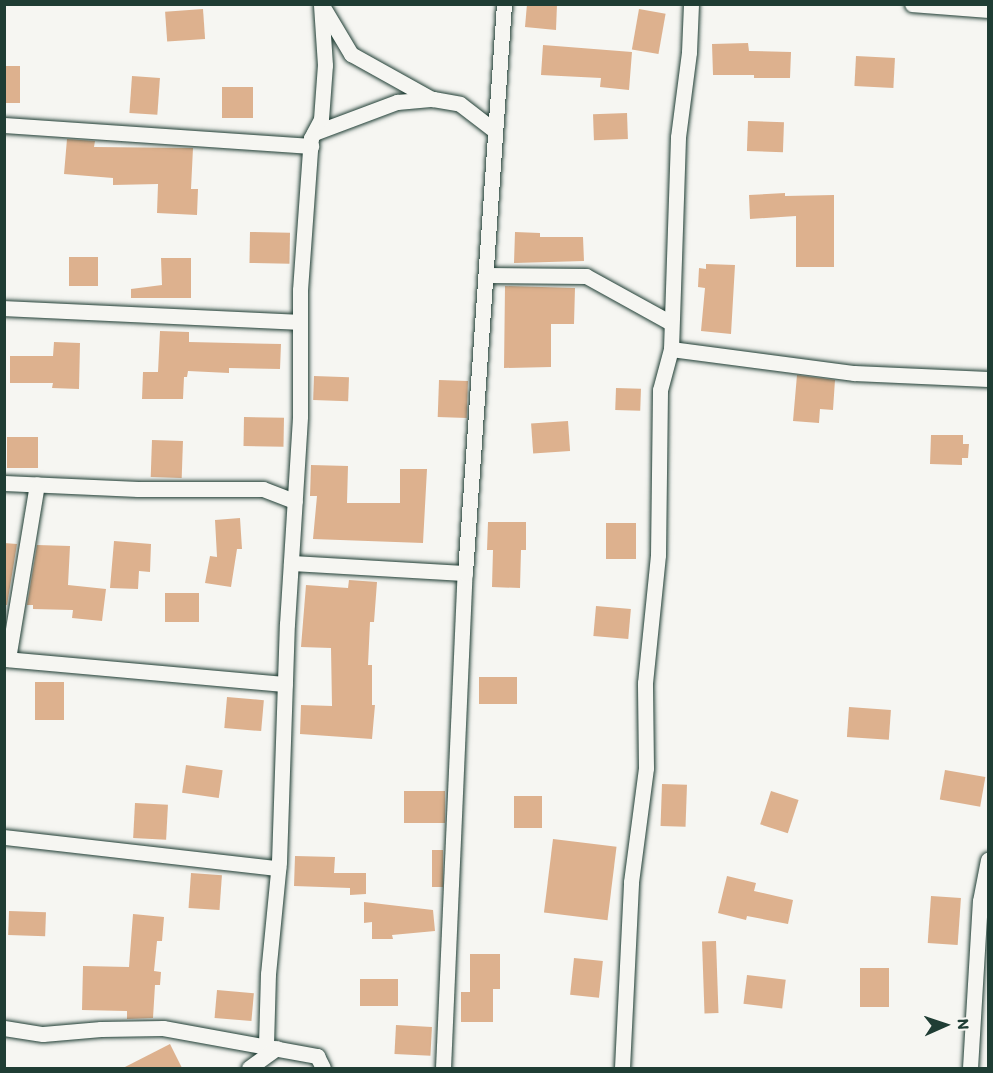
<!DOCTYPE html>
<html>
<head>
<meta charset="utf-8">
<style>
  body { margin:0 }
  #map { position:relative; width:993px; height:1073px; overflow:hidden; background:#f6f6f2; font-family:Itim,sans-serif }
  div>[style] { position:absolute }
  .building>* { inset:0; background:#ddb18e; transform-origin:0 0 }
  .roads { filter:drop-shadow(0 0 2px #1f3d34) drop-shadow(0 0 2px #1f3d34) }
  .minor>* { height:15px; margin:-7.5px; padding:0 7.5px; transform-origin:7.5px; border-radius:7.5px; background:#f6f6f2 }
  span { translate:-50% -50%; white-space:nowrap; text-align:center; line-height:1.15; -webkit-text-stroke:4.5px #f6f6f2; paint-order:stroke }
  .frame { position:absolute; inset:0; border:6px solid #1f3d34; pointer-events:none }
  .north { position:absolute; left:915px; top:995px; width:60px; height:60px; -webkit-text-stroke:4px #f6f6f2; paint-order:stroke; rotate:87deg; font-size:16px; font-weight:700; line-height:24px; text-align:center; color:#1f3d34 }
  .north::after { content:''; display:block; margin:auto; width:21px; height:27px; background:#1f3d34; clip-path:polygon(50% 0,100% 100%,50% 72%,0 100%) }
</style>
</head>
<body>
<div id="map">
  <div class="building">
    <i style="clip-path:polygon(527px 4px,557px 4px,556px 30px,525px 27px)"></i>
    <i style="left:203px;top:9px;width:30px;height:38px;rotate:86deg"></i>
    <i style="left:639px;top:9px;width:27px;height:41px;rotate:10deg"></i>
    <i style="clip-path:polygon(748px 43px,749px 51px,791px 52px,790px 78px,754px 78px,754px 75px,713px 75px,712px 44px)"></i>
    <i style="clip-path:polygon(543px 45px,632px 52px,629px 90px,600px 87px,601px 78px,541px 75px)"></i>
    <i style="left:856px;top:56px;width:39px;height:30px;rotate:3deg"></i>
    <i style="left:4px;top:66px;width:16px;height:37px"></i>
    <i style="left:132px;top:76px;width:28px;height:37px;rotate:4deg"></i>
    <i style="left:222px;top:87px;width:31px;height:31px"></i>
    <i style="left:627px;top:113px;width:26px;height:34px;rotate:88deg"></i>
    <i style="left:748px;top:121px;width:36px;height:30px;rotate:2deg"></i>
    <i style="clip-path:polygon(67px 139px,95px 141px,94px 147px,193px 148px,191px 189px,198px 189px,197px 215px,157px 213px,158px 184px,113px 185px,113px 178px,64px 174px)"></i>
    <i style="clip-path:polygon(785px 193px,785px 196px,834px 195px,834px 267px,796px 267px,796px 216px,750px 219px,749px 195px)"></i>
    <i style="left:250px;top:232px;width:40px;height:31px;rotate:1deg"></i>
    <i style="clip-path:polygon(515px 232px,540px 233px,540px 237px,583px 237px,584px 261px,514px 263px)"></i>
    <i style="left:69px;top:257px;width:29px;height:29px"></i>
    <i style="clip-path:polygon(161px 258px,191px 258px,191px 298px,131px 298px,131px 289px,162px 285px)"></i>
    <i style="clip-path:polygon(706px 264px,735px 265px,731px 334px,701px 331px,705px 288px,698px 287px,699px 268px,706px 269px)"></i>
    <i style="clip-path:polygon(505px 286px,575px 288px,574px 324px,551px 324px,551px 367px,504px 368px)"></i>
    <i style="clip-path:polygon(160px 331px,189px 332px,189px 342px,281px 344px,280px 369px,229px 368px,229px 373px,188px 371px,187px 377px,184px 377px,183px 399px,142px 399px,143px 372px,158px 372px)"></i>
    <i style="clip-path:polygon(54px 342px,80px 343px,79px 389px,52px 388px,53px 383px,10px 383px,10px 356px,53px 356px)"></i>
    <i style="clip-path:polygon(797px 375px,835px 380px,833px 410px,820px 409px,819px 423px,793px 421px)"></i>
    <i style="left:314px;top:376px;width:35px;height:24px;rotate:2deg"></i>
    <i style="left:439px;top:380px;width:29px;height:37px;rotate:2deg"></i>
    <i style="left:616px;top:388px;width:25px;height:22px;rotate:2deg"></i>
    <i style="left:244px;top:417px;width:40px;height:29px;rotate:1deg"></i>
    <i style="left:568px;top:421px;width:30px;height:37px;rotate:86deg"></i>
    <i style="clip-path:polygon(931px 435px,963px 435px,963px 444px,969px 444px,968px 458px,962px 458px,962px 465px,930px 464px)"></i>
    <i style="left:38px;top:437px;width:31px;height:31px;rotate:90deg"></i>
    <i style="left:152px;top:440px;width:31px;height:37px;rotate:2deg"></i>
    <i style="clip-path:polygon(311px 465px,348px 466px,347px 503px,400px 503px,400px 469px,427px 469px,423px 543px,313px 539px,317px 496px,310px 496px)"></i>
    <i style="clip-path:polygon(240px 518px,242px 549px,237px 549px,231px 587px,205px 583px,210px 556px,217px 557px,215px 520px)"></i>
    <i style="clip-path:polygon(488px 522px,526px 522px,526px 550px,521px 550px,520px 588px,492px 587px,493px 550px,487px 550px)"></i>
    <i style="left:606px;top:523px;width:30px;height:36px"></i>
    <i style="clip-path:polygon(114px 541px,151px 544px,150px 572px,139px 571px,138px 589px,110px 588px)"></i>
    <i style="clip-path:polygon(4px 543px,17px 544px,7px 605px,4px 605px)"></i>
    <i style="clip-path:polygon(37px 545px,70px 546px,68px 585px,106px 589px,102px 621px,72px 618px,73px 610px,33px 609px,33px 605px,27px 605px)"></i>
    <i style="clip-path:polygon(349px 580px,377px 582px,374px 622px,370px 622px,368px 665px,372px 665px,372px 705px,375px 705px,372px 739px,300px 734px,301px 705px,332px 706px,331px 648px,301px 647px,306px 585px,348px 588px)"></i>
    <i style="left:165px;top:593px;width:34px;height:29px"></i>
    <i style="left:596px;top:606px;width:35px;height:30px;rotate:5deg"></i>
    <i style="left:479px;top:677px;width:38px;height:27px"></i>
    <i style="left:35px;top:682px;width:29px;height:38px"></i>
    <i style="left:227px;top:697px;width:37px;height:31px;rotate:5deg"></i>
    <i style="left:849px;top:707px;width:42px;height:30px;rotate:4deg"></i>
    <i style="left:186px;top:765px;width:37px;height:28px;rotate:8deg"></i>
    <i style="left:945px;top:770px;width:41px;height:30px;rotate:10deg"></i>
    <i style="left:662px;top:784px;width:25px;height:42px;rotate:2deg"></i>
    <i style="left:404px;top:791px;width:41px;height:32px"></i>
    <i style="left:771px;top:791px;width:29px;height:35px;rotate:18deg"></i>
    <i style="left:514px;top:796px;width:28px;height:32px"></i>
    <i style="left:135px;top:803px;width:33px;height:35px;rotate:3deg"></i>
    <i style="left:553px;top:839px;width:64px;height:74px;rotate:7deg"></i>
    <i style="left:432px;top:850px;width:11px;height:37px"></i>
    <i style="clip-path:polygon(295px 856px,335px 857px,334px 873px,366px 873px,366px 894px,350px 895px,350px 888px,294px 886px)"></i>
    <i style="left:191px;top:873px;width:31px;height:35px;rotate:4deg"></i>
    <i style="clip-path:polygon(727px 876px,756px 883px,754px 891px,793px 900px,788px 924px,747px 916px,746px 920px,718px 913px)"></i>
    <i style="left:931px;top:896px;width:30px;height:47px;rotate:4deg"></i>
    <i style="clip-path:polygon(364px 902px,433px 910px,435px 931px,392px 935px,393px 939px,372px 939px,372px 922px,364px 923px)"></i>
    <i style="left:9px;top:911px;width:37px;height:24px;rotate:2deg"></i>
    <i style="clip-path:polygon(133px 914px,164px 917px,162px 941px,157px 941px,154px 971px,161px 972px,160px 985px,155px 985px,153px 1018px,127px 1019px,127px 1011px,82px 1010px,83px 966px,129px 967px)"></i>
    <i style="left:716px;top:941px;width:72px;height:14px;rotate:88deg"></i>
    <i style="clip-path:polygon(470px 954px,500px 954px,500px 989px,493px 989px,493px 1022px,461px 1022px,461px 992px,470px 992px)"></i>
    <i style="left:574px;top:958px;width:29px;height:37px;rotate:6deg"></i>
    <i style="left:860px;top:968px;width:29px;height:39px"></i>
    <i style="left:747px;top:975px;width:39px;height:29px;rotate:7deg"></i>
    <i style="left:360px;top:979px;width:38px;height:27px"></i>
    <i style="left:217px;top:990px;width:37px;height:28px;rotate:5deg"></i>
    <i style="left:396px;top:1025px;width:36px;height:29px;rotate:3deg"></i>
    <i style="clip-path:polygon(170px 1044px,182px 1068px,123px 1068px)"></i>
  </div>
  <div class="roads">
    <div class="minor">
      <i style="left:912px;top:4px;width:76px;rotate:4.5deg"></i>
      <i style="left:323px;top:7px;width:55px;rotate:59.2deg"></i>
      <i style="left:351px;top:54px;width:93px;rotate:29.1deg"></i>
      <i style="left:4px;top:125px;width:308px;rotate:3.9deg"></i>
      <i style="left:314px;top:133px;width:89px;rotate:-20.5deg"></i>
      <i style="left:397px;top:102px;width:36px;rotate:-5deg"></i>
      <i style="left:433px;top:99px;width:27px;rotate:10deg"></i>
      <i style="left:460px;top:104px;width:44px;rotate:37.6deg"></i>
      <i style="left:487px;top:275px;width:99px;rotate:0.6deg"></i>
      <i style="left:586px;top:276px;width:97px;rotate:28.9deg"></i>
      <i style="left:4px;top:308px;width:296px;rotate:2.7deg"></i>
      <i style="left:671px;top:349px;width:185px;rotate:7.5deg"></i>
      <i style="left:854px;top:373px;width:134px;rotate:2.6deg"></i>
      <i style="left:4px;top:483px;width:134px;rotate:2.6deg"></i>
      <i style="left:138px;top:489px;width:125px"></i>
      <i style="left:263px;top:489px;width:34px;rotate:21deg"></i>
      <i style="left:291px;top:563px;width:174px;rotate:3.3deg"></i>
      <i style="left:4px;top:659px;width:282px;rotate:5.1deg"></i>
      <i style="left:8px;top:659px;width:177px;rotate:-80.6deg"></i>
      <i style="left:4px;top:837px;width:276px;rotate:6.5deg"></i>
      <i style="left:4px;top:1028px;width:39px;rotate:9deg"></i>
      <i style="left:43px;top:1034px;width:58px;rotate:-4.9deg"></i>
      <i style="left:101px;top:1029px;width:62px;rotate:-0.9deg"></i>
      <i style="left:163px;top:1028px;width:157px;rotate:10.3deg"></i>
      <i style="left:317px;top:1056px;width:13px;rotate:63deg"></i>
      <i style="left:266px;top:1045px;width:71px;rotate:-88.4deg"></i>
      <i style="left:268px;top:974px;width:113px;rotate:-84.4deg"></i>
      <i style="left:279px;top:862px;width:238px;rotate:-88.1deg"></i>
      <i style="left:287px;top:624px;width:208px;rotate:-86.4deg"></i>
      <i style="left:300px;top:416px;width:126px;rotate:-90deg"></i>
      <i style="left:300px;top:290px;width:152px;rotate:-85.9deg"></i>
      <i style="left:311px;top:138px;width:21px;rotate:-62deg"></i>
      <i style="left:321px;top:119px;width:54px;rotate:-85.8deg"></i>
      <i style="left:325px;top:65px;width:61px;rotate:-93.8deg"></i>
      <i style="left:249px;top:1068px;width:34px;rotate:-36deg"></i>
      <i style="left:443px;top:1068px;width:495px;rotate:-87.5deg"></i>
      <i style="left:465px;top:573px;width:570px;rotate:-86.08deg"></i>
      <i style="left:622px;top:1068px;width:186px;rotate:-87.2deg"></i>
      <i style="left:631px;top:882px;width:115px;rotate:-82.5deg"></i>
      <i style="left:646px;top:768px;width:85px;rotate:-90.7deg"></i>
      <i style="left:645px;top:683px;width:129px;rotate:-84.2deg"></i>
      <i style="left:658px;top:555px;width:165px;rotate:-89.3deg"></i>
      <i style="left:660px;top:390px;width:42px;rotate:-75deg"></i>
      <i style="left:671px;top:349px;width:212px;rotate:-88.1deg"></i>
      <i style="left:678px;top:137px;width:86px;rotate:-82.6deg"></i>
      <i style="left:689px;top:52px;width:48px;rotate:-87.6deg"></i>
      <i style="left:970px;top:1068px;width:167px;rotate:-86.6deg"></i>
      <i style="left:980px;top:901px;width:42px;rotate:-79deg"></i>
    </div>
  </div>
  <div class="frame"></div>
  <div class="north">N</div>
</div>
</body>
</html>
